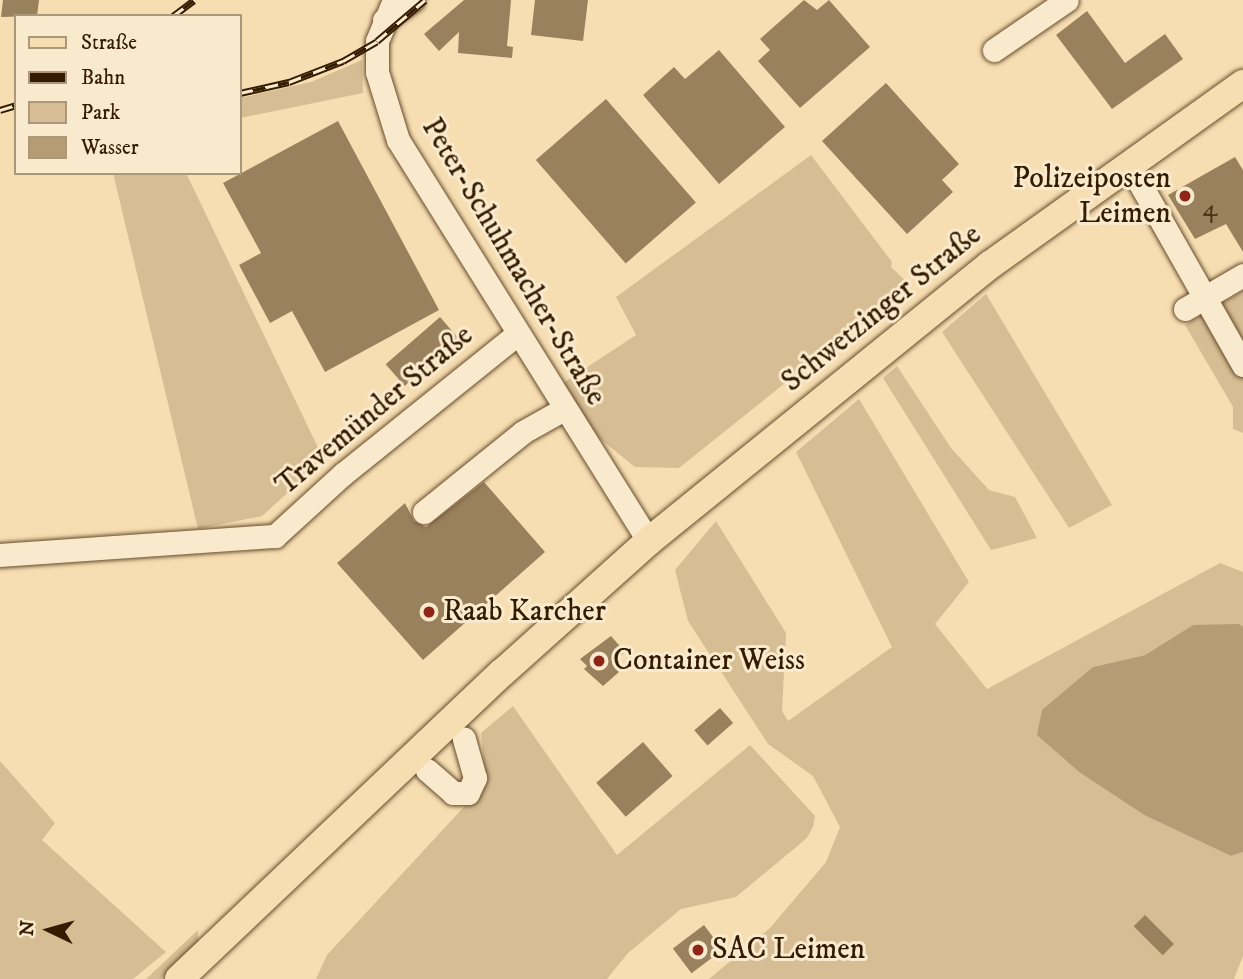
<!DOCTYPE html>
<html>
<head>
<meta charset="utf-8">
<style>
  body { margin:0 }
  #map { position:relative; width:1243px; height:979px; overflow:hidden; background:#f7deb2; font-family:"IM FELL DW Pica",serif }
  div>[style] { position:absolute }
  .green>* { inset:0; background:#d6bd94 }
  .water>* { inset:0; background:#b59c75 }
  .building>* { inset:0; background:#9a815d; transform-origin:0 0 }
  .roads { filter:drop-shadow(0 0 2px #664c2c) drop-shadow(0 0 2px #664c2c) }
  .minor>* { height:23px; margin:-11.5px; padding:0 11.5px; transform-origin:11.5px; border-radius:11.5px; background:#faeacd }
  .major>* { height:28px; margin:-14px; padding:0 14px; transform-origin:14px; border-radius:14px; background:#f7deb2 }
  .rail>* { height:7px; margin-top:-3.5px; transform-origin:0; background:repeating-linear-gradient(90deg,#faeacd 0 13px,#351c00 0 26px); box-sizing:border-box; border-block:2px solid #351c00 }
  .dots>* { width:19px; height:19px; translate:-50% -50%; box-sizing:border-box; border:4px solid #faeacd; border-radius:50% }
  span { translate:-50% -50%; white-space:nowrap; text-align:center; line-height:1.15; -webkit-text-stroke:6px #faeacd; paint-order:stroke }
  .number-label { font-size:26px; color:#4e3517 }
  .number-label span { -webkit-text-stroke-width:0 }
  .poi-label { font-size:30px; color:#351c00 }
  .right { translate:-100% -50%; text-align:right }
  .left { translate:0 -50%; text-align:left }
  .street-label { font-size:30px; color:#351c00 }
  .legend { position:absolute; left:14px; top:14px; width:228px; height:161px; box-sizing:border-box; background:#faeacd; border:2px solid #ab987b; margin:0; padding:9px 12px; list-style:none; font-size:21px; color:#351c00 }
  .legend li { display:flex; align-items:center; gap:14px; height:35px }
  .legend b { width:35px; border:2px solid #ab987b }
  .north { position:absolute; left:14px; top:895px; width:70px; height:70px; -webkit-text-stroke:5px #faeacd; paint-order:stroke; rotate:275deg; font-size:19px; font-weight:700; line-height:28px; text-align:center; color:#351c00 }
  .north::after { content:''; display:block; margin:auto; width:24px; height:32px; background:#351c00; clip-path:polygon(50% 0,100% 100%,50% 72%,0 100%) }
</style>
</head>
<body>
<div id="map">
  <div class="green">
    <i style="clip-path:polygon(362px 60px,363px 93px,240px 118px,240px 98px,311px 82px)"></i>
    <i style="clip-path:polygon(811px 155px,892px 262px,891px 267px,909px 284px,679px 468px,635px 467px,599px 438px,563px 383px,636px 335px,616px 297px)"></i>
    <i style="clip-path:polygon(113px 173px,186px 173px,324px 460px,262px 516px,198px 529px)"></i>
    <i style="clip-path:polygon(1243px 291px,1243px 433px,1233px 429px,1233px 407px,1185px 325px)"></i>
    <i style="clip-path:polygon(986px 294px,1112px 505px,1069px 528px,942px 332px)"></i>
    <i style="clip-path:polygon(897px 366px,951px 448px,989px 490px,1015px 497px,1037px 538px,991px 550px,883px 378px)"></i>
    <i style="clip-path:polygon(859px 399px,969px 582px,935px 624px,987px 689px,1220px 563px,1243px 572px,1243px 627px,1193px 625px,1145px 655px,1093px 667px,1037px 734px,1079px 772px,1144px 815px,1231px 856px,1243px 852px,1243px 956px,1234px 979px,709px 979px,770px 928px,826px 862px,840px 827px,813px 776px,768px 744px,688px 621px,675px 570px,716px 521px,786px 633px,782px 711px,788px 721px,892px 647px,796px 452px)"></i>
    <i style="clip-path:polygon(513px 706px,617px 855px,750px 745px,815px 816px,813px 827px,807px 838px,736px 897px,681px 909px,628px 953px,607px 979px,316px 979px,327px 955px,486px 783px,481px 733px)"></i>
    <i style="clip-path:polygon(0 761px,55px 823px,42px 840px,166px 952px,133px 979px,0 979px)"></i>
    <i style="clip-path:polygon(198px 930px,198px 942px,161px 979px,146px 979px)"></i>
  </div>
  <div class="water">
    <i style="clip-path:polygon(1239px 624px,1243px 627px,1243px 852px,1231px 856px,1144px 815px,1079px 772px,1037px 735px,1042px 710px,1093px 667px,1145px 655px,1193px 625px)"></i>
  </div>
  <div class="building">
    <i style="clip-path:polygon(3px 0,39px 0,37px 16px,1px 17px)"></i>
    <i style="clip-path:polygon(464px 0,511px 0,507px 46px,513px 47px,512px 58px,458px 53px,459px 32px,439px 51px,424px 34px)"></i>
    <i style="clip-path:polygon(535px 0,588px 0,583px 41px,531px 35px)"></i>
    <i style="clip-path:polygon(804px 0,817px 10px,829px 0,870px 47px,800px 108px,758px 61px,770px 50px,760px 39px)"></i>
    <i style="clip-path:polygon(1087px 11px,1125px 63px,1165px 34px,1183px 59px,1112px 109px,1056px 35px)"></i>
    <i style="clip-path:polygon(719px 50px,785px 127px,719px 184px,643px 95px,674px 67px,685px 79px)"></i>
    <i style="clip-path:polygon(886px 83px,959px 164px,942px 180px,953px 192px,907px 234px,822px 141px)"></i>
    <i style="left:606px;top:99px;width:137px;height:93px;rotate:49deg"></i>
    <i style="clip-path:polygon(338px 121px,439px 310px,325px 372px,292px 311px,270px 323px,239px 265px,261px 253px,223px 183px)"></i>
    <i style="clip-path:polygon(1235px 157px,1243px 170px,1243px 252px,1226px 224px,1195px 239px,1168px 195px)"></i>
    <i style="left:440px;top:317px;width:29px;height:72px;rotate:49deg"></i>
    <i style="clip-path:polygon(484px 482px,545px 552px,423px 660px,337px 563px,405px 503px,414px 521px,426px 527px)"></i>
    <i style="clip-path:polygon(611px 636px,625px 652px,612px 663px,619px 672px,603px 686px,584px 669px,587px 666px,580px 659px)"></i>
    <i style="left:720px;top:708px;width:20px;height:34px;rotate:49deg"></i>
    <i style="left:643px;top:742px;width:45px;height:62px;rotate:49deg"></i>
    <i style="left:1145px;top:915px;width:41px;height:16px;rotate:45deg"></i>
    <i style="left:704px;top:925px;width:31px;height:39px;rotate:53deg"></i>
  </div>
  <div class="roads">
    <div class="minor">
      <i style="left:394px;top:0;width:44px;rotate:112.5deg"></i>
      <i style="left:377px;top:41px;width:31px;rotate:90deg"></i>
      <i style="left:377px;top:72px;width:71px;rotate:72.8deg"></i>
      <i style="left:398px;top:140px;width:473px;rotate:58deg"></i>
      <i style="left:384px;top:20px;width:35px;rotate:-35deg"></i>
      <i style="left:994px;top:50px;width:88px;rotate:-34.4deg"></i>
      <i style="left:1138px;top:180px;width:213px;rotate:60.4deg"></i>
      <i style="left:1185px;top:309px;width:67px;rotate:-30.4deg"></i>
      <i style="left:424px;top:512px;width:127px;rotate:-38.9deg"></i>
      <i style="left:523px;top:432px;width:47px;rotate:-29.3deg"></i>
      <i style="left:0;top:555px;width:276px;rotate:-4deg"></i>
      <i style="left:275px;top:536px;width:92px;rotate:-42.4deg"></i>
      <i style="left:343px;top:474px;width:222px;rotate:-38.8deg"></i>
      <i style="left:427px;top:770px;width:35px;rotate:41deg"></i>
      <i style="left:453px;top:793px;width:15px"></i>
      <i style="left:468px;top:793px;width:17px;rotate:-65deg"></i>
      <i style="left:475px;top:778px;width:41px;rotate:-105.8deg"></i>
    </div>
    <div class="major">
      <i style="left:179px;top:979px;width:446px;rotate:-43.5deg"></i>
      <i style="left:503px;top:672px;width:196px;rotate:-41.9deg"></i>
      <i style="left:649px;top:541px;width:439px;rotate:-39deg"></i>
      <i style="left:990px;top:265px;width:311px;rotate:-35.6deg"></i>
    </div>
  </div>
  <div class="rail">
    <i style="left:173px;top:16px;width:26px;rotate:-37deg"></i>
    <i style="left:240px;top:93px;width:50px;rotate:-12.7deg"></i>
    <i style="left:289px;top:82px;width:58px;rotate:-21.3deg"></i>
    <i style="left:343px;top:61px;width:39px;rotate:-30deg"></i>
    <i style="left:377px;top:41px;width:63px;rotate:-40.5deg"></i>
    <i style="left:0;top:110px;width:17px;rotate:-17deg"></i>
  </div>
  <div class="dots">
    <i style="left:1185px;top:196px;background:#8f2418"></i>
    <i style="left:429px;top:612px;background:#8f2418"></i>
    <i style="left:599px;top:661px;background:#8f2418"></i>
    <i style="left:698px;top:950px;background:#8f2418"></i>
  </div>
  <div class="number-label">
    <span style="left:1210px;top:209px">4</span>
  </div>
  <div class="poi-label">
    <span class="right" style="left:1171px;top:196px">Polizeiposten<br>Leimen</span>
    <span class="left" style="left:443px;top:612px">Raab Karcher</span>
    <span class="left" style="left:613px;top:661px">Container Weiss</span>
    <span class="left" style="left:712px;top:950px">SAC Leimen</span>
  </div>
  <div class="street-label">
    <span style="left:513px;top:262px;rotate:59deg">Peter-Schuhmacher-Straße</span>
    <span style="left:882px;top:309px;rotate:-39deg">Schwetzinger Straße</span>
    <span style="left:375px;top:411px;rotate:-40deg">Travemünder Straße</span>
  </div>
  <ul class="legend">
  <li><b style="height:9px;background:#f7deb2"></b>Straße</li>
  <li><b style="height:9px;background:#351c00"></b>Bahn</li>
  <li><b style="height:19px;background:#d6bd94"></b>Park</li>
  <li><b style="height:19px;background:#b59c75"></b>Wasser</li>
  </ul>
  <div class="north">N</div>
</div>
</body>
</html>
